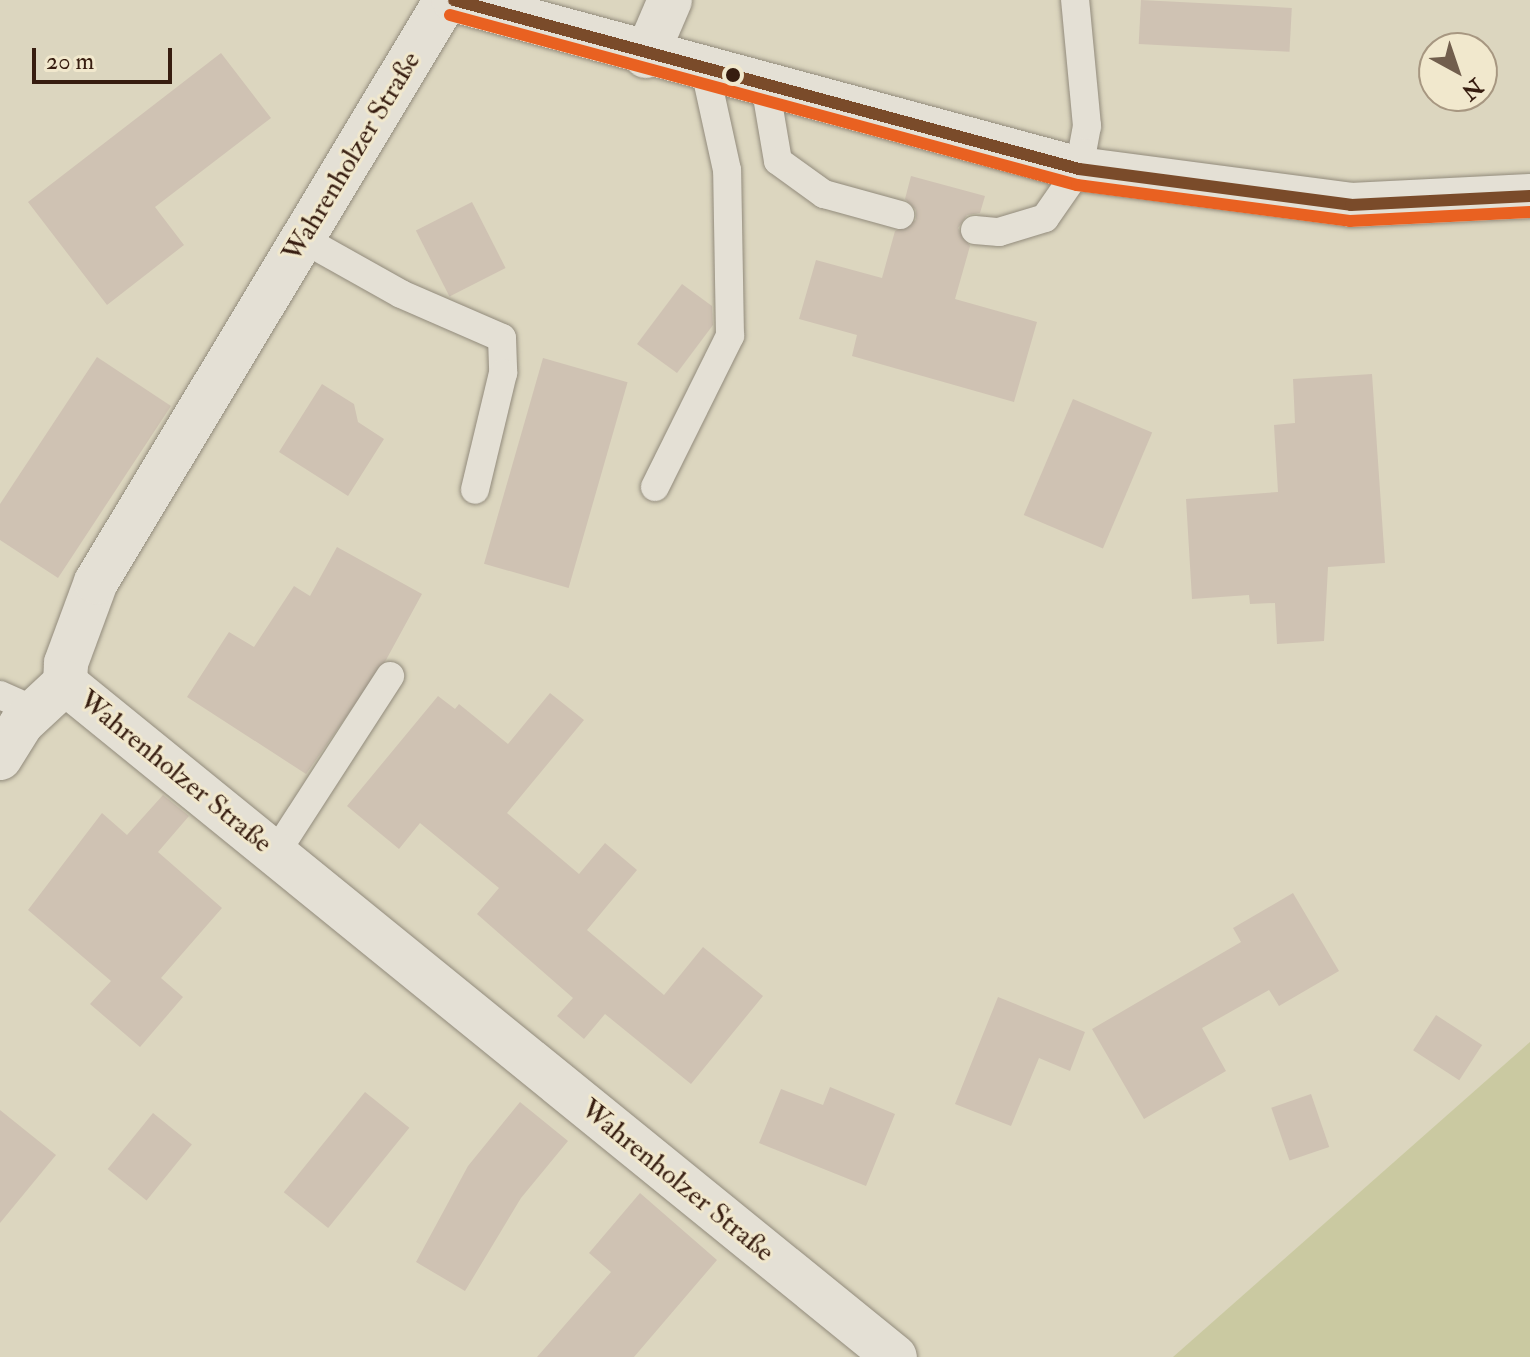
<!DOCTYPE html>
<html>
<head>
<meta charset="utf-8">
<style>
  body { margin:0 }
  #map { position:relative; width:1530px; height:1357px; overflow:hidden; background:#dcd6bf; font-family:"IM FELL Double Pica",serif }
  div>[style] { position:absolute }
  .green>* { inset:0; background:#cac9a1 }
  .building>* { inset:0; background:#cfc2b3; transform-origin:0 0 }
  .roads { filter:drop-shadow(0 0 2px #928b7c) drop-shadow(0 0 2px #928b7c) }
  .service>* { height:28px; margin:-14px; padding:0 14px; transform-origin:14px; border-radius:14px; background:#e4e0d5 }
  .minor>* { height:44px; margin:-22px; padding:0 22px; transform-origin:22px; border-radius:22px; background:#e4e0d5 }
  .tertiary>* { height:44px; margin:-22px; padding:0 22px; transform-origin:22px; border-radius:22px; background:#e4e0d5 }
  .bus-1>* { height:12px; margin:-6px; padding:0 6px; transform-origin:6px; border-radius:6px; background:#7a4b2a }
  .bus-2>* { height:12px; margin:-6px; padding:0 6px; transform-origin:6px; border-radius:6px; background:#e96121 }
  .dots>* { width:22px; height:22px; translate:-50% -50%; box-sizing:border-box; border:4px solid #f1e8cd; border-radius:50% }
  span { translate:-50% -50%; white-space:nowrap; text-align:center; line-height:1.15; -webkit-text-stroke:6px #f1e8cd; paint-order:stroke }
  .street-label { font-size:28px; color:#371d10 }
  .north { position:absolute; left:1418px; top:32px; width:80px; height:80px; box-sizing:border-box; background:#f1e8cd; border:2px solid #a79781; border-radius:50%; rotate:140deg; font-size:22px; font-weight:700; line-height:32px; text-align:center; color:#371d10 }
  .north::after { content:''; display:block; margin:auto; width:28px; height:36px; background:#715e4d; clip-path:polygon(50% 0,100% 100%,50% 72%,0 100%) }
  .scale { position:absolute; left:32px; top:48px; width:140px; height:36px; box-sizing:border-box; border:4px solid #371d10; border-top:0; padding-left:10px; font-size:24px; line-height:28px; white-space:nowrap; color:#371d10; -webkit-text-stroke:6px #f1e8cd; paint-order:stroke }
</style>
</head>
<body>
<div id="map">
  <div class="green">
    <i style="clip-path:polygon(1530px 1042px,1530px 1357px,1173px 1357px)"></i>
  </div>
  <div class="building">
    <i style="left:1141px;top:0;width:151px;height:44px;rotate:3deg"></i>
    <i style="clip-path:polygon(221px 53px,271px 118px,155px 207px,184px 245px,107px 305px,28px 202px)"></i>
    <i style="clip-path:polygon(911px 176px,985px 196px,980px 213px,967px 215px,958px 228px,970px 246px,955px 299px,1037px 322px,1014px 402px,852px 356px,857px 335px,799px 319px,816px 260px,882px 278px,895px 231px,916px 220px,916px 210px,905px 199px)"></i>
    <i style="left:472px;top:202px;width:74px;height:63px;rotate:63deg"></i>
    <i style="clip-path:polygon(682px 284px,712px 306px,713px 325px,677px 373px,637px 344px)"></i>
    <i style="clip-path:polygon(97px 357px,171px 406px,58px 578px,0 540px,0 504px)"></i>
    <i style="left:543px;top:358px;width:88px;height:214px;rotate:16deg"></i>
    <i style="clip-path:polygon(1372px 374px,1385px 563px,1328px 567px,1324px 641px,1277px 644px,1275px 603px,1250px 604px,1249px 595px,1192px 599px,1186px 499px,1278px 492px,1274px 425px,1295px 423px,1293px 379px)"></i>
    <i style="clip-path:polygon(322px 384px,354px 404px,358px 422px,384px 439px,348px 496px,279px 452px)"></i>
    <i style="left:1073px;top:399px;width:86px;height:126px;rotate:23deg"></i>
    <i style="clip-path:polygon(337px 547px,422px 594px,386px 660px,306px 774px,187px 697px,229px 632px,254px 647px,294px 586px,310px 596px)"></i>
    <i style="clip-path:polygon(550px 693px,584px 720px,507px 813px,579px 874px,605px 843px,637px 870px,587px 930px,664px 995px,703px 947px,763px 996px,691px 1084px,605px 1014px,584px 1039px,557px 1016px,573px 998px,477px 914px,499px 888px,420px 823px,399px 849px,347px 806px,438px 696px,455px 709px,459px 704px,508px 744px)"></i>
    <i style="clip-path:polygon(163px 795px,189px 816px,158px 852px,222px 908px,161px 978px,183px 997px,140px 1047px,90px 1004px,111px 981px,28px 910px,102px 813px,127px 835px)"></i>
    <i style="clip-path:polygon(1293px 893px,1339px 971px,1279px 1006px,1269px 990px,1202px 1028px,1226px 1071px,1144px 1119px,1092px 1029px,1241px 942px,1233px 928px)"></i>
    <i style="clip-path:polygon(998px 997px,1085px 1032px,1070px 1071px,1039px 1058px,1011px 1126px,955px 1104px)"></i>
    <i style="left:1436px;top:1015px;width:55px;height:42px;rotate:33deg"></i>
    <i style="clip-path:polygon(830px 1087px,895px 1114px,866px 1186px,759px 1143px,781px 1089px,823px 1105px)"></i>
    <i style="left:365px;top:1092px;width:57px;height:129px;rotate:39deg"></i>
    <i style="left:1311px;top:1094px;width:56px;height:42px;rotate:71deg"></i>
    <i style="clip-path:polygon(520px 1102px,568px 1141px,521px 1198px,465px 1291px,416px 1262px,468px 1166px)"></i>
    <i style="clip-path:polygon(0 1110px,56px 1155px,0 1223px)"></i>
    <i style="left:153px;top:1113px;width:50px;height:72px;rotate:39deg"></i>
    <i style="clip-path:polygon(640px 1193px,717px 1260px,634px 1357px,537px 1357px,611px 1272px,589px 1253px)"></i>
  </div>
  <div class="roads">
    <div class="service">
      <i style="left:765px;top:85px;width:77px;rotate:80.3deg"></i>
      <i style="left:778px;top:161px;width:57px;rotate:35.7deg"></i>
      <i style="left:824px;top:194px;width:79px;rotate:15.4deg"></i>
      <i style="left:975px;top:230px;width:24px;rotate:5deg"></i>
      <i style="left:999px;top:232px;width:48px;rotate:-16.9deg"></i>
      <i style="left:1045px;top:218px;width:60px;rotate:-55.2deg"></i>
      <i style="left:1079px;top:169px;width:44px;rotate:-79.5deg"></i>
      <i style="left:1087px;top:126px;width:127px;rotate:-95.4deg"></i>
      <i style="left:303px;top:239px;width:112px;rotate:29.3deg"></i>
      <i style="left:401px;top:294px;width:110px;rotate:23.5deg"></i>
      <i style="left:502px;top:338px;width:35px;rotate:88deg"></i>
      <i style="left:503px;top:373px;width:120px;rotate:103.5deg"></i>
      <i style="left:655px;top:487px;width:169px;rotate:-63.6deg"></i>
      <i style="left:730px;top:336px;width:166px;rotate:-91deg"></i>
      <i style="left:727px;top:170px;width:102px;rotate:-102.4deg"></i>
      <i style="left:0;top:695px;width:37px;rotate:24deg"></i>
      <i style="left:275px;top:854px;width:212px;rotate:-57.1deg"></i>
    </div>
    <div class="minor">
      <i style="left:646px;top:56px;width:61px;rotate:-66.8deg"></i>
      <i style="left:65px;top:683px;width:1069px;rotate:39.08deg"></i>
      <i style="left:65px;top:683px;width:20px;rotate:-87deg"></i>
      <i style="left:66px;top:663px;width:86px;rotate:-69.7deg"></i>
      <i style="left:96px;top:582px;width:679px;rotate:-58.98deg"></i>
      <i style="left:0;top:758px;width:40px;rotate:-58deg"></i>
      <i style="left:21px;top:724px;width:60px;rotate:-43deg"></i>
    </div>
    <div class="tertiary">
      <i style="left:454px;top:0;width:647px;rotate:15.13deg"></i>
      <i style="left:1079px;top:169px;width:274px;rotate:7.5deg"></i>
      <i style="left:1351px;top:205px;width:179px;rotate:-2.9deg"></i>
    </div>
  </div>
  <div class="bus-1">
    <i style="left:454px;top:0;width:647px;rotate:15.13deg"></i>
    <i style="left:1079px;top:169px;width:274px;rotate:7.5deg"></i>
    <i style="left:1351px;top:205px;width:179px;rotate:-2.9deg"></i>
  </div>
  <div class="bus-2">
    <i style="left:450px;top:15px;width:650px;rotate:15.17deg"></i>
    <i style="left:1077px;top:185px;width:275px;rotate:7.5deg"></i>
    <i style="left:1350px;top:221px;width:180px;rotate:-2.9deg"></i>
  </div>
  <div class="dots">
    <i style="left:733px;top:75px;background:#371d10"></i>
  </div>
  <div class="street-label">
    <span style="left:352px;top:157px;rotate:-59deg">Wahrenholzer Straße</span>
    <span style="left:175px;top:772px;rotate:39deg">Wahrenholzer Straße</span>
    <span style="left:677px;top:1181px;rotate:39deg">Wahrenholzer Straße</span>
  </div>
  <div class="north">N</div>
  <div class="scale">20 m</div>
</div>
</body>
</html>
